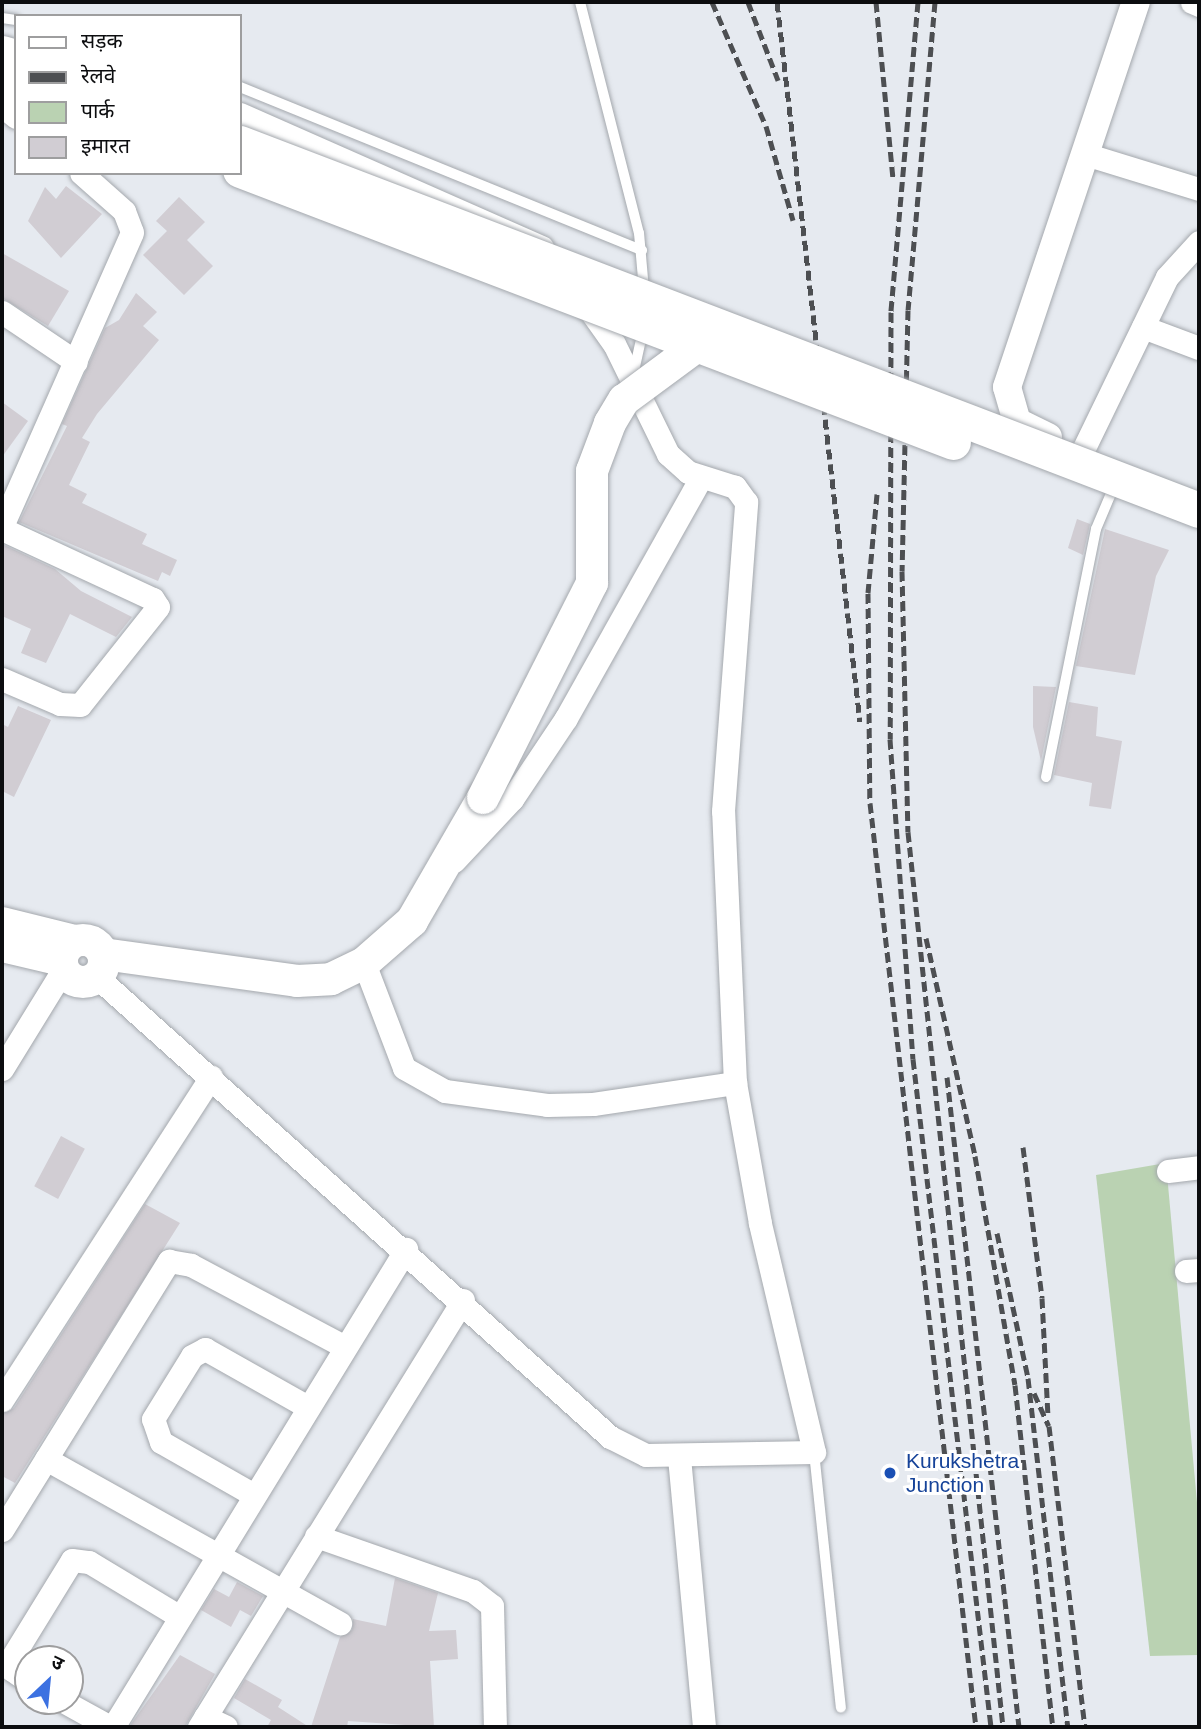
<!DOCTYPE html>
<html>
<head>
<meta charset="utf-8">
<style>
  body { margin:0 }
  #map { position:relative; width:1201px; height:1729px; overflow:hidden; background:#e6eaf0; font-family:Helvetica,"Noto Sans Devanagari",sans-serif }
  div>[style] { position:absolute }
  .green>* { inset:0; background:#bad2b2 }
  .building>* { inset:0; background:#d1cdd3; transform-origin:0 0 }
  .roads { filter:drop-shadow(0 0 2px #a4a8ad) drop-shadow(0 0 2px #a4a8ad) }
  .service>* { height:10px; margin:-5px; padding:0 5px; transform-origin:5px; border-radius:5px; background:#fff }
  .minor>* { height:23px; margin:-11.5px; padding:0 11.5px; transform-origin:11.5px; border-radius:11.5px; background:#fff }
  .tertiary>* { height:28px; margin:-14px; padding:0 14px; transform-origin:14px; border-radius:14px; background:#fff }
  .secondary>* { height:32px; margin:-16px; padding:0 16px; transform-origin:16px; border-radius:16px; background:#fff }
  .secondary>.ring { margin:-16px; padding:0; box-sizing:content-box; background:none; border:32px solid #fff; border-radius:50% }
  .primary>* { height:35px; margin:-17.5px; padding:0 17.5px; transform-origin:17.5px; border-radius:17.5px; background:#fff }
  .rail>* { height:5px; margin-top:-2.5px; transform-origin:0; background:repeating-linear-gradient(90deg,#4d4f52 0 10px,transparent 0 15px) }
  .bridges { filter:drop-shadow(0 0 2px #a4a8ad) drop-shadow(0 0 2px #a4a8ad) }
  .secondary-bridge>* { height:32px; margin:-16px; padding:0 16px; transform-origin:16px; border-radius:16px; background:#fff }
  .primary-bridge>* { height:35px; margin:-17.5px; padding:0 17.5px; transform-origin:17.5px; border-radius:17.5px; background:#fff }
  .dots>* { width:19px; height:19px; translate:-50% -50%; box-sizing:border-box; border:4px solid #fff; border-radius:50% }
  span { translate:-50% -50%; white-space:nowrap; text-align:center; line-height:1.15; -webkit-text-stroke:6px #fff; paint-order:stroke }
  .transit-label { font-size:21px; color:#164399 }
  .left { translate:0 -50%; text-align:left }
  .frame { position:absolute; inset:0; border:4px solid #0c0d0f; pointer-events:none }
  .legend { position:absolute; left:14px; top:14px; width:228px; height:161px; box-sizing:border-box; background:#fff; border:2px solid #9e9e9f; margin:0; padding:9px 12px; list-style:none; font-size:21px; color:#0c0d0f }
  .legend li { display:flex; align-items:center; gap:14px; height:35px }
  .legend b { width:35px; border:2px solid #9e9e9f }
  .north { position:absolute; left:14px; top:1645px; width:70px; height:70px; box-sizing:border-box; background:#fff; border:2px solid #9e9e9f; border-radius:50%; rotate:26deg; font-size:19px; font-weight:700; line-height:28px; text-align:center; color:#0c0d0f }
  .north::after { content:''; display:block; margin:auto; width:24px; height:32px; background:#3c71e1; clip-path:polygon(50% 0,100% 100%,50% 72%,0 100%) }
</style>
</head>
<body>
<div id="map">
  <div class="green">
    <i style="clip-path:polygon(1166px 1163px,1199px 1524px,1199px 1655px,1150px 1656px,1096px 1175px)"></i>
  </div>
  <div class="building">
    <i style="clip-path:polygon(66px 186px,102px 214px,61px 258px,28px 221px,45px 187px,56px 199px)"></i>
    <i style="clip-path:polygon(179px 197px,205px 222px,187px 240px,213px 266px,184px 295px,143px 255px,167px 231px,156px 221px)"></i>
    <i style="clip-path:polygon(2px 253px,69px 291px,48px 326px,2px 298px)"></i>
    <i style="clip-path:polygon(136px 293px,157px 312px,143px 326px,159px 340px,97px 414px,82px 438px,90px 442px,69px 485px,87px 494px,82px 503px,147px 534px,142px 544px,177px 560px,170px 576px,162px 572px,158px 581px,19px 522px,67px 426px,62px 424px,105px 328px,119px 320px)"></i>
    <i style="clip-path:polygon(2px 402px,28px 421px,2px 457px)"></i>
    <i style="clip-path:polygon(1077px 519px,1090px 524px,1083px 555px,1068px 548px)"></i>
    <i style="clip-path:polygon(1105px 529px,1169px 550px,1156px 576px,1135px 675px,1076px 666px)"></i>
    <i style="clip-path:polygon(2px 544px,55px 569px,81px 591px,132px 617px,116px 637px,70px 614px,46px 663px,21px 653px,31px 629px,2px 616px)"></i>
    <i style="clip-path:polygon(1033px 686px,1056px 687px,1041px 761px,1033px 727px)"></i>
    <i style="clip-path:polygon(1069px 702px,1098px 707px,1096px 736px,1122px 741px,1111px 809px,1089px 806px,1092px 783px,1054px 775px)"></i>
    <i style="clip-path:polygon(18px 706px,51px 720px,14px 797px,2px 791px,2px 724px,8px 727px)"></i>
    <i style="left:61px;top:1136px;width:27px;height:57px;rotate:28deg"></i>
    <i style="clip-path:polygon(145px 1204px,180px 1223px,15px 1483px,2px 1476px,2px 1414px,14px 1408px)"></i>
    <i style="clip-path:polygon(395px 1578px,438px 1593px,429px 1631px,456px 1630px,458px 1659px,430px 1661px,434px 1727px,348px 1721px,347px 1727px,311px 1727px,340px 1637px,352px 1630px,353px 1619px,386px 1626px)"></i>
    <i style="clip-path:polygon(237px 1582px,263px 1596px,251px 1616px,240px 1610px,231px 1627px,201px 1610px,214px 1589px,229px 1597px)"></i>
    <i style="clip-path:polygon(180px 1655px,215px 1674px,185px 1727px,129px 1727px)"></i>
    <i style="clip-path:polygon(245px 1679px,282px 1700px,278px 1707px,309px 1727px,267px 1727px,271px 1720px,234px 1698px)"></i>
  </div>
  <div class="roads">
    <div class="service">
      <i style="left:580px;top:2px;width:238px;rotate:75.7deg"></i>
      <i style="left:639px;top:233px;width:57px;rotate:85deg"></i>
      <i style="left:2px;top:18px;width:14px;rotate:8deg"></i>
      <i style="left:240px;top:87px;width:434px;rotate:22.1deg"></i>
      <i style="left:633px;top:376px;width:47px;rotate:-77.7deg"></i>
      <i style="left:1046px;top:777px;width:253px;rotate:-78.6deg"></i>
      <i style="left:1096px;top:529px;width:49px;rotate:-67.1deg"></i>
      <i style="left:814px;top:1452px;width:257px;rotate:84deg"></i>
    </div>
    <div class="minor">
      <i style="left:1192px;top:2px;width:8px;rotate:23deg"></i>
      <i style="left:2px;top:106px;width:18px;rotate:38deg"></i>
      <i style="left:240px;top:114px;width:330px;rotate:23.8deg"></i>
      <i style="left:1085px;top:154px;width:119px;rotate:17.1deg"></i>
      <i style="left:2px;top:312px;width:89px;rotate:34deg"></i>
      <i style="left:1143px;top:327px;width:60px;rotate:20.6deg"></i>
      <i style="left:1083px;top:450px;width:192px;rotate:-64.1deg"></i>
      <i style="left:1167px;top:277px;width:47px;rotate:-47.6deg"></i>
      <i style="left:2px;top:526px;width:321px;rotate:-66.1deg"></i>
      <i style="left:132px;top:232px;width:22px;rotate:-111deg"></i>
      <i style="left:124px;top:211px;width:57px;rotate:-138.5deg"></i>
      <i style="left:2px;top:529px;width:166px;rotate:24.9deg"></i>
      <i style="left:153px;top:599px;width:9px;rotate:58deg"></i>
      <i style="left:158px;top:607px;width:125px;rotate:128.5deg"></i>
      <i style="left:80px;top:705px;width:20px;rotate:-177deg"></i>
      <i style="left:60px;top:704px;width:63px;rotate:-156.7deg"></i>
      <i style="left:454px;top:861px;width:85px;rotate:-46.9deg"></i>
      <i style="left:512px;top:799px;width:97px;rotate:-56.3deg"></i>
      <i style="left:566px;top:718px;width:276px;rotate:-60.7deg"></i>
      <i style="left:364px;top:963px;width:112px;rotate:69.1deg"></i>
      <i style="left:404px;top:1068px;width:47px;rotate:29.3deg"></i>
      <i style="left:445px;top:1091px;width:103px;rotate:7.8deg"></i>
      <i style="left:547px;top:1105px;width:46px;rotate:-1.2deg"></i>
      <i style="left:593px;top:1104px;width:144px;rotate:-8.4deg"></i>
      <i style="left:97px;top:977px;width:689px;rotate:41.88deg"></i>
      <i style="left:610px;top:1437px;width:40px;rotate:26.6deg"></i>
      <i style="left:646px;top:1455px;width:168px;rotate:-1deg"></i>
      <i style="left:814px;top:1452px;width:235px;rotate:-103.3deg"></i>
      <i style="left:760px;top:1223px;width:142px;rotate:-100.1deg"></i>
      <i style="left:735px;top:1083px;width:272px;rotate:-92.5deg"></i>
      <i style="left:723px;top:811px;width:310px;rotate:-85.7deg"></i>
      <i style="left:746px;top:502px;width:19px;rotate:-126deg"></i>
      <i style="left:735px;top:487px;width:49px;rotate:-162.3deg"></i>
      <i style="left:688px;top:472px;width:27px;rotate:-138deg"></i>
      <i style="left:668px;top:454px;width:123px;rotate:-116.1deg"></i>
      <i style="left:614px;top:344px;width:52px;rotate:-125.5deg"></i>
      <i style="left:2px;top:1069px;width:116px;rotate:-58.4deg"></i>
      <i style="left:1168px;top:1171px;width:31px;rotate:-7deg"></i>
      <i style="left:1186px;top:1271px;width:13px;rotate:-4deg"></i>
      <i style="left:2px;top:1400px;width:385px;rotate:-57.1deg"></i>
      <i style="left:679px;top:1457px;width:271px;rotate:84.7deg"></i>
      <i style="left:46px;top:1459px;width:337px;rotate:29.2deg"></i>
      <i style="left:254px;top:1495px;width:107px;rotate:-150.3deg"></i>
      <i style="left:161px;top:1442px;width:24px;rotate:-109deg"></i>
      <i style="left:153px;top:1419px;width:74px;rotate:-58.2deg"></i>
      <i style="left:192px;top:1356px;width:15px;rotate:-28deg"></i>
      <i style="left:205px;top:1349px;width:118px;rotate:29.4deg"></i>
      <i style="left:2px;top:1530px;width:317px;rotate:-58.2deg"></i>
      <i style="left:169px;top:1261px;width:22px;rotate:10deg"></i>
      <i style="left:191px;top:1265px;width:174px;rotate:28deg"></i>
      <i style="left:316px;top:1536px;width:166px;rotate:19.3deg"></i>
      <i style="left:473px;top:1591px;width:24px;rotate:38deg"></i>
      <i style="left:492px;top:1606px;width:121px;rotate:88.6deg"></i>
      <i style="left:28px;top:1681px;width:19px;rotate:-145deg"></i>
      <i style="left:12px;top:1670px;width:11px;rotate:-95deg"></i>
      <i style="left:11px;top:1659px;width:116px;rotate:-58.4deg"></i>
      <i style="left:72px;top:1560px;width:17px;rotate:7deg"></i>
      <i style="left:89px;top:1562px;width:106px;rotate:31.1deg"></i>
      <i style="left:63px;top:1701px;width:54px;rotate:29deg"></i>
      <i style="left:205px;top:1717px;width:23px;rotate:25deg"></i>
      <i style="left:113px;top:1727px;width:561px;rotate:-58.49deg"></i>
      <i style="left:199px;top:1727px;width:502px;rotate:-58.27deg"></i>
    </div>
    <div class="tertiary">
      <i style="left:1048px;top:437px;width:34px;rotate:-154deg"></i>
      <i style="left:1017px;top:422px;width:36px;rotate:-106deg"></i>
      <i style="left:1007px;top:387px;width:406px;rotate:-71.5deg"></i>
    </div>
    <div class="secondary">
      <i style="left:2px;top:923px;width:75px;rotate:13.9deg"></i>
      <i class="ring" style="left:62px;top:940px;width:10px;height:10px"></i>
      <i style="left:2px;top:946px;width:61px;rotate:13.3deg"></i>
      <i style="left:103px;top:954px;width:196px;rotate:7.9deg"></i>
      <i style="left:297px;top:981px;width:34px;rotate:-3deg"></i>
      <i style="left:331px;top:979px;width:37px;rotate:-26deg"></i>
      <i style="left:364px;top:963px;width:64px;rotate:-41.2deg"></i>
      <i style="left:412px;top:921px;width:142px;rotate:-60deg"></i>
    </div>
    <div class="primary">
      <i style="left:2px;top:53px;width:15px;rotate:16deg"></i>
      <i style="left:2px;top:79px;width:15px;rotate:23deg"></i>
    </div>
  </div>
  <div class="rail">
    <i style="left:712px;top:2px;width:135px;rotate:66.5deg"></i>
    <i style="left:766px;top:126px;width:98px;rotate:74deg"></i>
    <i style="left:748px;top:2px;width:84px;rotate:69deg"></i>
    <i style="left:777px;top:2px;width:724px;rotate:83.42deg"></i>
    <i style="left:876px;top:2px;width:178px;rotate:84.5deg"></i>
    <i style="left:918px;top:2px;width:311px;rotate:95deg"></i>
    <i style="left:891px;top:312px;width:427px;rotate:90.1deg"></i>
    <i style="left:890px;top:739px;width:321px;rotate:85.9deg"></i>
    <i style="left:913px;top:1059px;width:673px;rotate:83.34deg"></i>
    <i style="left:935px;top:2px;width:309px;rotate:95deg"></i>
    <i style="left:908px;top:310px;width:261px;rotate:91.3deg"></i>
    <i style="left:902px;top:571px;width:261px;rotate:88.7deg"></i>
    <i style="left:908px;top:832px;width:900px;rotate:83.94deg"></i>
    <i style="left:877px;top:494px;width:99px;rotate:95.2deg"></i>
    <i style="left:868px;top:593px;width:210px;rotate:89.5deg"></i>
    <i style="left:870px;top:803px;width:930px;rotate:83.46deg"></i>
    <i style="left:926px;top:938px;width:223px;rotate:77.3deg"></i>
    <i style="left:975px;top:1156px;width:232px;rotate:80.1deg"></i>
    <i style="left:1015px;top:1385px;width:344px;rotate:83.7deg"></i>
    <i style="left:947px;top:1077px;width:654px;rotate:83.68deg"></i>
    <i style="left:1023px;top:1147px;width:152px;rotate:82.8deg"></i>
    <i style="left:1042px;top:1298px;width:118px;rotate:87.1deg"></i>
    <i style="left:997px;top:1233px;width:148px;rotate:77.9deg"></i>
    <i style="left:1028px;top:1378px;width:351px;rotate:83.5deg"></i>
    <i style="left:1034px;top:1393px;width:36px;rotate:66deg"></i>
    <i style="left:1049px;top:1426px;width:303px;rotate:83.2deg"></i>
  </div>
  <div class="bridges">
    <div class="secondary-bridge">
      <i style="left:483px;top:798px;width:241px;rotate:-63.1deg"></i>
      <i style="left:592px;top:583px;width:112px;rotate:-90deg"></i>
      <i style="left:592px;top:471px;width:51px;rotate:-69.4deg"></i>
      <i style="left:610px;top:423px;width:27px;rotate:-59deg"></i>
      <i style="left:624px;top:400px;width:91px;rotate:-36.5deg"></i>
    </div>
    <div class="primary-bridge">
      <i style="left:240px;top:143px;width:1027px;rotate:20.94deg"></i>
      <i style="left:240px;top:170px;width:763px;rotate:20.88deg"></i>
    </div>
  </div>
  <div class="dots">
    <i style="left:890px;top:1473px;background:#1a4fb4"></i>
  </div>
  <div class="transit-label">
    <span class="left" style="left:906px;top:1473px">Kurukshetra<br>Junction</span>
  </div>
  <div class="frame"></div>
  <ul class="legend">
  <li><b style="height:9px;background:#fff"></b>सड़क</li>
  <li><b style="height:9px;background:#4d4f52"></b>रेलवे</li>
  <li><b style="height:19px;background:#bad2b2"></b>पार्क</li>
  <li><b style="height:19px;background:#d1cdd3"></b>इमारत</li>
  </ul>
  <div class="north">उ</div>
</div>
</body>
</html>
